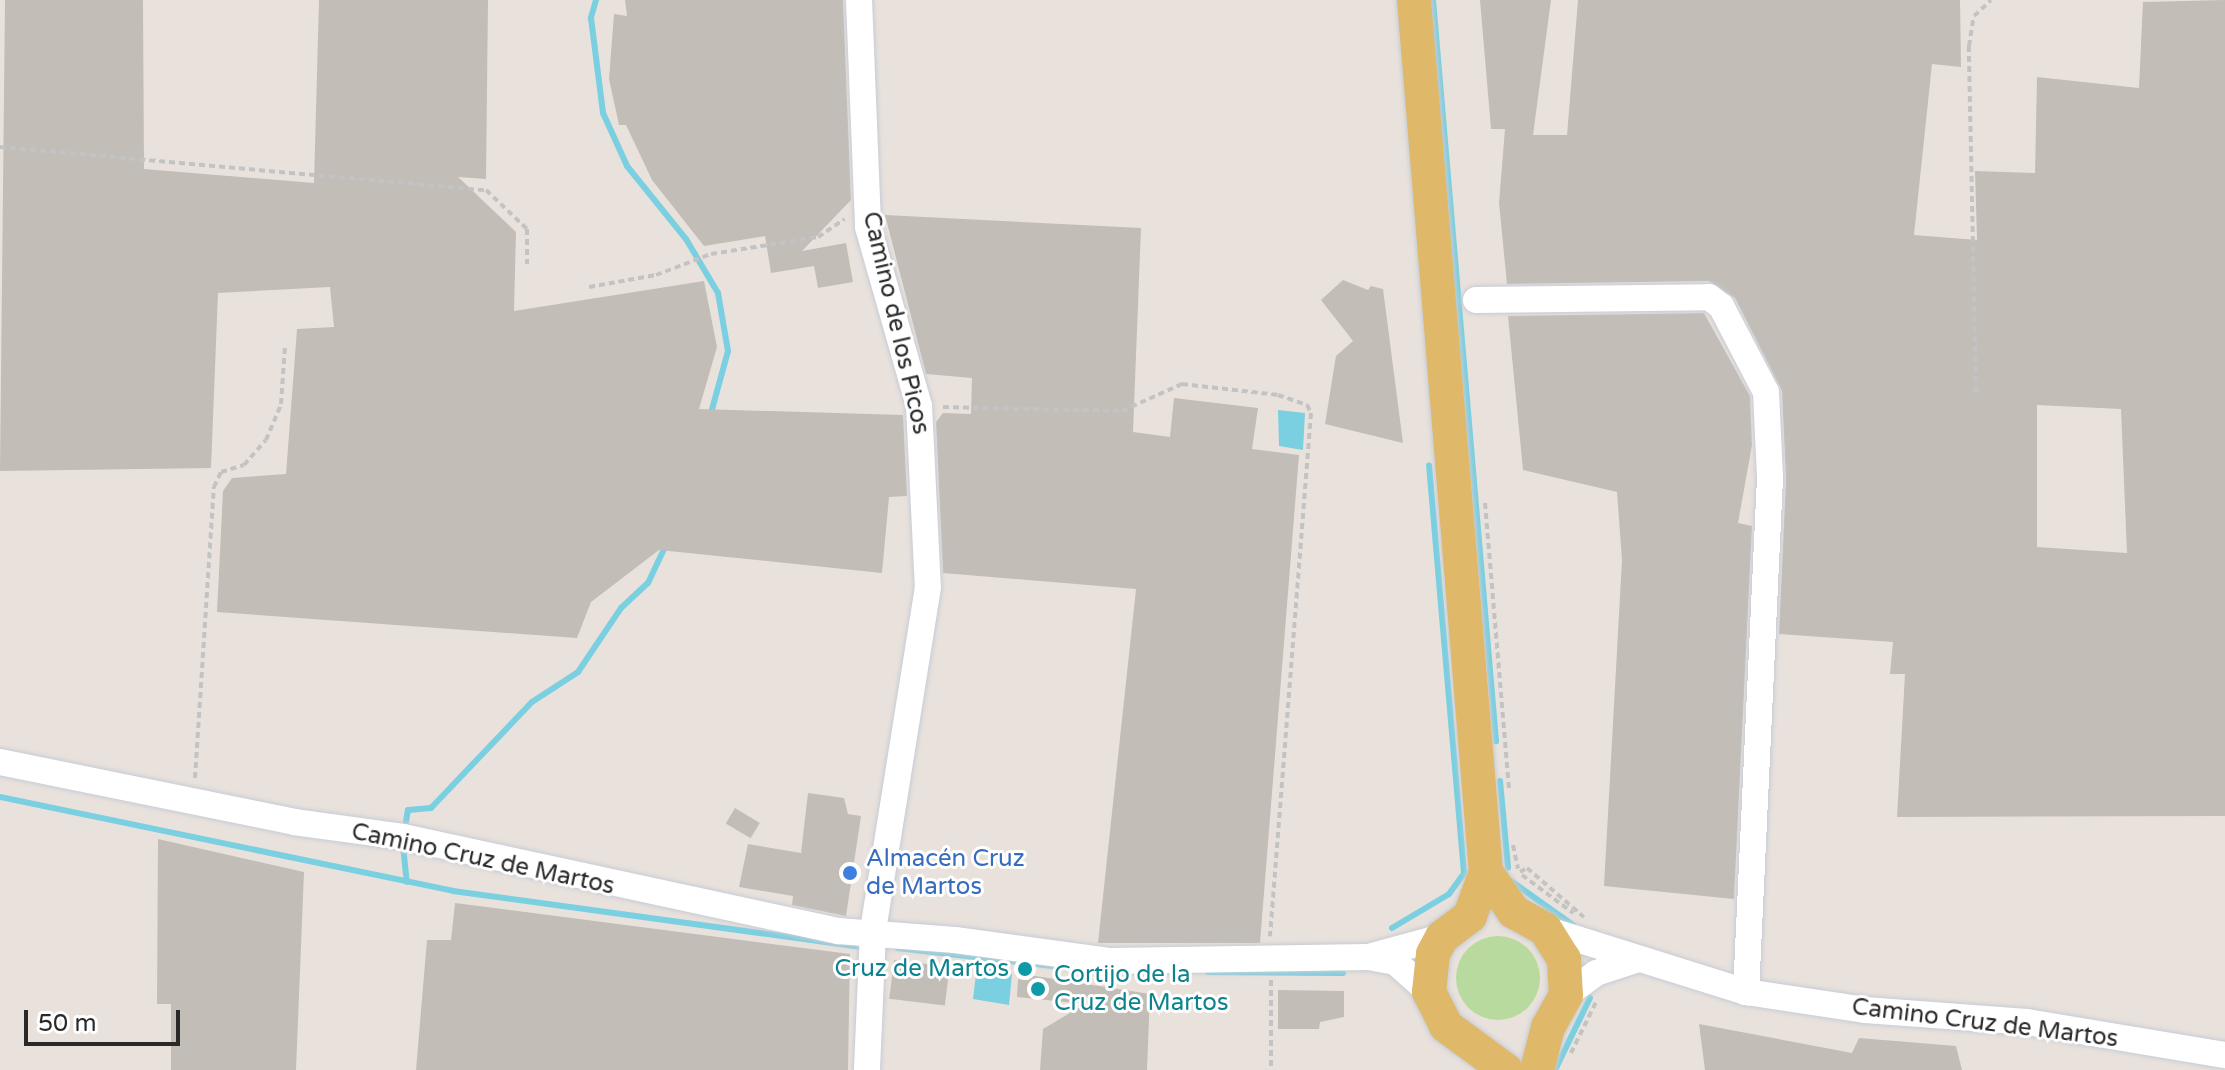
<!DOCTYPE html>
<html>
<head>
<meta charset="utf-8">
<style>
  body { margin:0 }
  #map { position:relative; width:2225px; height:1070px; overflow:hidden; background:#e9e2dc; font-family:"Varela Round",sans-serif }
  div>[style] { position:absolute }
  .green>* { inset:0; background:#b9da9e }
  .round { border-radius:50% }
  .water>* { inset:0; background:#7acfe0 }
  .stream>* { height:6px; margin:-3px; padding:0 3px; transform-origin:3px; border-radius:3px; background:#7acfe0 }
  .building>* { inset:0; background:#c2bdb7; transform-origin:0 0 }
  .path>* { height:4px; margin-top:-2px; transform-origin:0; background:repeating-linear-gradient(90deg,#c3c3c3 0 6px,transparent 0 10px) }
  .roads { filter:drop-shadow(0 0 2px #c7ccd5) drop-shadow(0 0 2px #c7ccd5) }
  .minor>* { height:26px; margin:-13px; padding:0 13px; transform-origin:13px; border-radius:13px; background:#fff }
  .major>* { height:34px; margin:-17px; padding:0 17px; transform-origin:17px; border-radius:17px; background:#e0b86a }
  .dots>* { width:22px; height:22px; translate:-50% -50%; box-sizing:border-box; border:4px solid #fff; border-radius:50% }
  span { translate:-50% -50%; white-space:nowrap; text-align:center; line-height:1.15; -webkit-text-stroke:6px #fff; paint-order:stroke }
  .street-label { font-size:24px; color:#292929 }
  .shop-label { font-size:24px; color:#366cbe }
  .left { translate:0 -50%; text-align:left }
  .culture-label { font-size:24px; color:#0d838f }
  .right { translate:-100% -50%; text-align:right }
  .scale { position:absolute; left:24px; top:1010px; width:156px; height:36px; box-sizing:border-box; border:4px solid #292929; border-top:0; padding-left:10px; font-size:24px; line-height:28px; white-space:nowrap; color:#292929; -webkit-text-stroke:6px #fff; paint-order:stroke }
</style>
</head>
<body>
<div id="map">
  <div class="green">
    <i class="round" style="left:1456px;top:936px;width:84px;height:84px"></i>
  </div>
  <div class="water">
    <i style="clip-path:polygon(1278px 410px,1305px 413px,1303px 450px,1279px 446px)"></i>
    <i style="clip-path:polygon(977px 966px,1012px 974px,1009px 1005px,973px 999px)"></i>
  </div>
  <div class="stream">
    <i style="left:596px;top:0;width:19px;rotate:106deg"></i>
    <i style="left:591px;top:18px;width:96px;rotate:82.8deg"></i>
    <i style="left:603px;top:113px;width:58px;rotate:65.6deg"></i>
    <i style="left:627px;top:166px;width:94px;rotate:51.1deg"></i>
    <i style="left:686px;top:239px;width:63px;rotate:59.3deg"></i>
    <i style="left:718px;top:293px;width:59px;rotate:80.2deg"></i>
    <i style="left:728px;top:351px;width:68px;rotate:105.3deg"></i>
    <i style="left:1433px;top:0;width:744px;rotate:85.14deg"></i>
    <i style="left:1500px;top:781px;width:87px;rotate:84.7deg"></i>
    <i style="left:0;top:797px;width:463px;rotate:11.7deg"></i>
    <i style="left:453px;top:891px;width:418px;rotate:7.8deg"></i>
    <i style="left:405px;top:828px;width:18px;rotate:-81deg"></i>
    <i style="left:408px;top:810px;width:23px;rotate:-5deg"></i>
    <i style="left:431px;top:808px;width:146px;rotate:-46.4deg"></i>
    <i style="left:532px;top:702px;width:55px;rotate:-33.1deg"></i>
    <i style="left:578px;top:672px;width:77px;rotate:-56.1deg"></i>
    <i style="left:621px;top:608px;width:37px;rotate:-43deg"></i>
    <i style="left:648px;top:583px;width:42px;rotate:-64.7deg"></i>
    <i style="left:403px;top:846px;width:36px;rotate:84deg"></i>
    <i style="left:1511px;top:881px;width:76px;rotate:35.4deg"></i>
    <i style="left:1392px;top:928px;width:66px;rotate:-30.8deg"></i>
    <i style="left:1449px;top:894px;width:26px;rotate:-54deg"></i>
    <i style="left:1464px;top:873px;width:409px;rotate:-94.9deg"></i>
    <i style="left:898px;top:948px;width:200px;rotate:6.6deg"></i>
    <i style="left:1208px;top:972px;width:135px;rotate:0.4deg"></i>
    <i style="left:1555px;top:1070px;width:80px;rotate:-64.1deg"></i>
  </div>
  <div class="building">
    <i style="clip-path:polygon(5px 0,143px 0,144px 169px,314px 183px,319px 0,488px 0,486px 179px,458px 177px,516px 232px,514px 311px,704px 281px,717px 347px,699px 409px,903px 415px,907px 496px,889px 497px,882px 573px,659px 550px,591px 602px,577px 638px,217px 612px,223px 491px,232px 478px,286px 474px,297px 329px,334px 327px,330px 287px,218px 293px,211px 468px,0 471px)"></i>
    <i style="clip-path:polygon(625px 0,843px 0,851px 200px,802px 251px,846px 243px,853px 282px,818px 288px,814px 266px,771px 273px,765px 236px,704px 246px,652px 180px,626px 125px,619px 125px,609px 79px,614px 14px,627px 16px)"></i>
    <i style="clip-path:polygon(evenodd,1480px 0,1551px 0,1533px 135px,1567px 135px,1578px 0,1960px 0,1961px 67px,1932px 64px,1914px 235px,1977px 240px,1975px 171px,2035px 173px,2037px 77px,2139px 88px,2143px 2px,2225px 0,2225px 816px,1897px 817px,1905px 674px,1890px 674px,1893px 642px,1779px 634px,1786px 479px,1782px 391px,1735px 298px,1709px 281px,1507px 284px,1499px 203px,1505px 129px,1491px 129px,1480px 0,2037px 405px,2121px 409px,2127px 553px,2037px 547px,2037px 405px)"></i>
    <i style="clip-path:polygon(885px 215px,1141px 228px,1133px 432px,1170px 437px,1174px 398px,1258px 408px,1252px 449px,1299px 455px,1260px 943px,1098px 943px,1136px 589px,943px 573px,936px 422px,943px 413px,971px 414px,972px 378px,926px 374px)"></i>
    <i style="clip-path:polygon(1343px 280px,1368px 290px,1371px 286px,1383px 289px,1403px 443px,1325px 424px,1336px 356px,1353px 341px,1321px 300px)"></i>
    <i style="clip-path:polygon(1704px 313px,1750px 396px,1752px 445px,1738px 523px,1752px 526px,1734px 899px,1604px 886px,1622px 560px,1617px 492px,1523px 470px,1508px 316px)"></i>
    <i style="clip-path:polygon(808px 793px,844px 798px,848px 814px,861px 816px,846px 916px,792px 905px,793px 896px,739px 887px,748px 844px,801px 853px)"></i>
    <i style="left:735px;top:808px;width:29px;height:18px;rotate:31deg"></i>
    <i style="clip-path:polygon(158px 839px,304px 872px,296px 1070px,171px 1070px,171px 1004px,157px 1004px)"></i>
    <i style="clip-path:polygon(455px 903px,850px 954px,848px 1070px,416px 1070px,427px 940px,451px 940px)"></i>
    <i style="left:894px;top:960px;width:56px;height:39px;rotate:7deg"></i>
    <i style="clip-path:polygon(1029px 975px,1150px 994px,1147px 1070px,1040px 1070px,1043px 1029px,1085px 1004px,1017px 997px,1018px 979px,1029px 980px)"></i>
    <i style="clip-path:polygon(1278px 990px,1344px 991px,1344px 1017px,1320px 1022px,1319px 1029px,1278px 1029px)"></i>
    <i style="clip-path:polygon(1699px 1024px,1852px 1053px,1859px 1038px,1956px 1046px,1962px 1070px,1705px 1070px)"></i>
  </div>
  <div class="path">
    <i style="left:0;top:147px;width:488px;rotate:5.1deg"></i>
    <i style="left:486px;top:190px;width:57px;rotate:43.6deg"></i>
    <i style="left:527px;top:229px;width:35px;rotate:90deg"></i>
    <i style="left:589px;top:287px;width:68px;rotate:-10.2deg"></i>
    <i style="left:656px;top:275px;width:59px;rotate:-20.9deg"></i>
    <i style="left:711px;top:254px;width:108px;rotate:-9deg"></i>
    <i style="left:818px;top:237px;width:32px;rotate:-34deg"></i>
    <i style="left:1976px;top:392px;width:346px;rotate:-91.2deg"></i>
    <i style="left:1969px;top:46px;width:30px;rotate:-81deg"></i>
    <i style="left:1974px;top:16px;width:23px;rotate:-43deg"></i>
    <i style="left:943px;top:407px;width:179px;rotate:1.3deg"></i>
    <i style="left:1122px;top:411px;width:66px;rotate:-24.2deg"></i>
    <i style="left:1182px;top:384px;width:97px;rotate:6.5deg"></i>
    <i style="left:1278px;top:395px;width:31px;rotate:19deg"></i>
    <i style="left:1307px;top:405px;width:9px;rotate:63deg"></i>
    <i style="left:1311px;top:413px;width:525px;rotate:94.48deg"></i>
    <i style="left:1485px;top:503px;width:287px;rotate:85.2deg"></i>
    <i style="left:195px;top:778px;width:292px;rotate:-86.3deg"></i>
    <i style="left:214px;top:487px;width:17px;rotate:-65deg"></i>
    <i style="left:221px;top:472px;width:24px;rotate:-17deg"></i>
    <i style="left:244px;top:465px;width:33px;rotate:-49deg"></i>
    <i style="left:266px;top:440px;width:39px;rotate:-67deg"></i>
    <i style="left:281px;top:404px;width:59px;rotate:-86.1deg"></i>
    <i style="left:1513px;top:845px;width:24px;rotate:78deg"></i>
    <i style="left:1520px;top:872px;width:8px;rotate:-30deg"></i>
    <i style="left:1527px;top:868px;width:75px;rotate:40.7deg"></i>
    <i style="left:1522px;top:875px;width:64px;rotate:36.7deg"></i>
    <i style="left:1271px;top:980px;width:90px;rotate:90deg"></i>
    <i style="left:1571px;top:1053px;width:59px;rotate:-63.9deg"></i>
  </div>
  <div class="roads">
    <div class="minor">
      <i style="left:859px;top:0;width:227px;rotate:87.7deg"></i>
      <i style="left:868px;top:227px;width:186px;rotate:74.1deg"></i>
      <i style="left:919px;top:406px;width:181px;rotate:87.2deg"></i>
      <i style="left:928px;top:587px;width:348px;rotate:99.1deg"></i>
      <i style="left:873px;top:931px;width:139px;rotate:92.5deg"></i>
      <i style="left:1476px;top:300px;width:233px;rotate:-0.7deg"></i>
      <i style="left:1709px;top:297px;width:15px;rotate:37deg"></i>
      <i style="left:1721px;top:306px;width:97px;rotate:62.4deg"></i>
      <i style="left:1766px;top:392px;width:86px;rotate:87.3deg"></i>
      <i style="left:1770px;top:478px;width:515px;rotate:92.67deg"></i>
      <i style="left:0;top:762px;width:300px;rotate:11.5deg"></i>
      <i style="left:294px;top:822px;width:110px;rotate:7.8deg"></i>
      <i style="left:403px;top:837px;width:445px;rotate:12.2deg"></i>
      <i style="left:838px;top:931px;width:117px;rotate:4.4deg"></i>
      <i style="left:955px;top:940px;width:157px;rotate:7.7deg"></i>
      <i style="left:1111px;top:961px;width:257px;rotate:-0.9deg"></i>
      <i style="left:1368px;top:957px;width:27px;rotate:10deg"></i>
      <i style="left:1395px;top:962px;width:45px;rotate:41.4deg"></i>
      <i style="left:1545px;top:929px;width:211px;rotate:17.4deg"></i>
      <i style="left:1746px;top:992px;width:120px;rotate:8.6deg"></i>
      <i style="left:1865px;top:1010px;width:162px;rotate:4.2deg"></i>
      <i style="left:2027px;top:1022px;width:201px;rotate:9.5deg"></i>
      <i style="left:1372px;top:956px;width:73px;rotate:-15.2deg"></i>
      <i style="left:1566px;top:995px;width:37px;rotate:-36deg"></i>
      <i style="left:1596px;top:973px;width:41px;rotate:-18.4deg"></i>
    </div>
    <div class="major">
      <i style="left:1414px;top:0;width:875px;rotate:85.28deg"></i>
      <i style="left:1486px;top:872px;width:47px;rotate:110deg"></i>
      <i style="left:1470px;top:916px;width:35px;rotate:143deg"></i>
      <i style="left:1442px;top:937px;width:19px;rotate:118deg"></i>
      <i style="left:1433px;top:954px;width:38px;rotate:96deg"></i>
      <i style="left:1429px;top:992px;width:38px;rotate:63deg"></i>
      <i style="left:1446px;top:1026px;width:74px;rotate:36.3deg"></i>
      <i style="left:1486px;top:872px;width:49px;rotate:55deg"></i>
      <i style="left:1514px;top:912px;width:35px;rotate:29deg"></i>
      <i style="left:1545px;top:929px;width:36px;rotate:58deg"></i>
      <i style="left:1564px;top:959px;width:36px;rotate:87deg"></i>
      <i style="left:1566px;top:995px;width:37px;rotate:119deg"></i>
      <i style="left:1548px;top:1027px;width:44px;rotate:104.3deg"></i>
    </div>
  </div>
  <div class="dots">
    <i style="left:850px;top:873px;background:#3f7fe0"></i>
    <i style="left:1025px;top:969px;background:#0f9aa8"></i>
    <i style="left:1038px;top:989px;background:#0f9aa8"></i>
  </div>
  <div class="street-label">
    <span style="left:896px;top:323px;rotate:77deg">Camino de los Picos</span>
    <span style="left:483px;top:859px;rotate:12deg">Camino Cruz de Martos</span>
    <span style="left:1985px;top:1023px;rotate:7deg">Camino Cruz de Martos</span>
  </div>
  <div class="shop-label">
    <span class="left" style="left:866px;top:873px">Almacén Cruz<br>de Martos</span>
  </div>
  <div class="culture-label">
    <span class="right" style="left:1009px;top:969px">Cruz de Martos</span>
    <span class="left" style="left:1054px;top:989px">Cortijo de la<br>Cruz de Martos</span>
  </div>
  <div class="scale">50 m</div>
</div>
</body>
</html>
